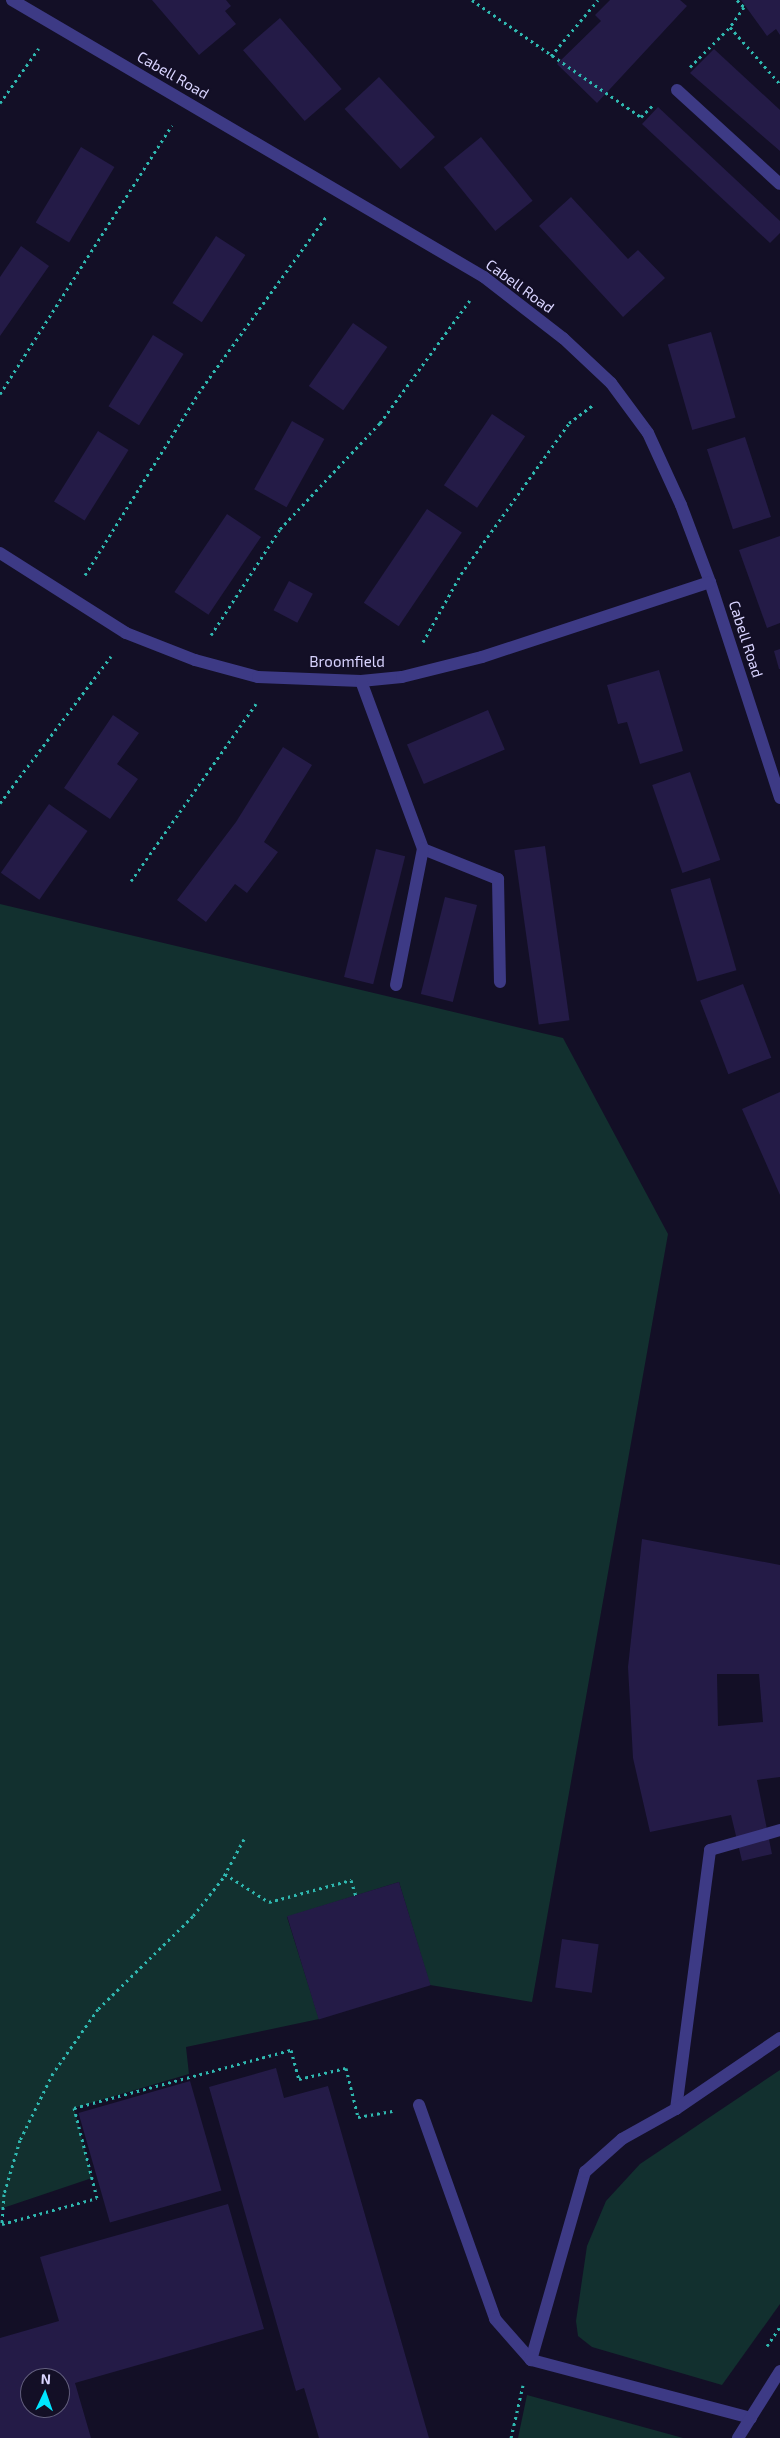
<!DOCTYPE html>
<style>
body{margin:0}
#map{position:relative;width:780px;height:2438px;overflow:hidden;background:#130f26;font-family:"Exo 2",sans-serif}
div>[style]{position:absolute}
.green>*{inset:0;background:#12302f}
.building>*{inset:0;background:#241b47;transform-origin:0 0}
.path>*{height:3px;margin-top:-1.5px;transform-origin:0;background:repeating-linear-gradient(90deg,#2fb8b0 0 2.5px,transparent 0 6.5px)}
.minor>*{height:12px;margin:-6px;padding:0 6px;transform-origin:6px;border-radius:6px;background:#3d3a85}
span{translate:-50% -50%;white-space:nowrap;text-align:center;line-height:1.15;-webkit-text-stroke:4px #130f26;paint-order:stroke}
.street-label{font-size:15px;color:#d9d4ff}
.north{position:absolute;left:20px;top:2368px;width:50px;height:50px;box-sizing:border-box;background:#130f26;border:1px solid #625e7d;border-radius:50%;rotate:3deg;font-size:14px;font-weight:700;line-height:20px;text-align:center;color:#d9d4ff}
.north::after{content:'';display:block;margin:auto;width:18px;height:22px;background:#00e5ff;clip-path:polygon(50% 0,100% 100%,50% 72%,0 100%)}
</style>
<div id="map">
<div class="green">
<div style="clip-path:polygon(0 904px,563px 1038px,668px 1234px,532px 2002px,430px 1985px,399px 1882px,287px 1917px,319px 2019px,186px 2047px,189px 2074px,74px 2108px,92px 2178px,0 2209px)"></div>
<div style="clip-path:polygon(780px 2070px,780px 2304px,722px 2385px,592px 2347px,578px 2336px,576px 2321px,587px 2246px,606px 2201px,640px 2164px)"></div>
<div style="clip-path:polygon(527px 2395px,683px 2438px,518px 2438px)"></div>
</div>
<div class="building">
<div style="clip-path:polygon(152px 0,226px 0,231px 6px,225px 11px,236px 24px,199px 55px)"></div>
<div style="clip-path:polygon(610px 0,680px 0,687px 6px,597px 103px,557px 64px,601px 21px,595px 15px)"></div>
<div style="clip-path:polygon(741px 0,780px 0,780px 35px,776px 29px,767px 36px)"></div>
<div style="left:280px;top:18px;width:94px;height:49px;rotate:49deg"></div>
<div style="clip-path:polygon(714px 49px,780px 110px,780px 151px,690px 73px)"></div>
<div style="left:379px;top:77px;width:82px;height:47px;rotate:47deg"></div>
<div style="clip-path:polygon(658px 107px,780px 221px,780px 233px,770px 243px,642px 124px)"></div>
<div style="left:481px;top:137px;width:82px;height:48px;rotate:51deg"></div>
<div style="left:81px;top:147px;width:39px;height:88px;rotate:31deg"></div>
<div style="clip-path:polygon(571px 197px,628px 259px,638px 250px,665px 278px,623px 317px,539px 226px)"></div>
<div style="left:216px;top:236px;width:35px;height:80px;rotate:33deg"></div>
<div style="clip-path:polygon(21px 246px,49px 266px,0 336px,0 277px)"></div>
<div style="left:353px;top:323px;width:42px;height:77px;rotate:35deg"></div>
<div style="left:711px;top:332px;width:89px;height:45px;rotate:74deg"></div>
<div style="left:153px;top:335px;width:36px;height:84px;rotate:32deg"></div>
<div style="left:492px;top:414px;width:40px;height:86px;rotate:34deg"></div>
<div style="left:292px;top:421px;width:37px;height:78px;rotate:29deg"></div>
<div style="left:98px;top:431px;width:36px;height:83px;rotate:32deg"></div>
<div style="left:745px;top:437px;width:84px;height:40px;rotate:72deg"></div>
<div style="left:427px;top:509px;width:42px;height:113px;rotate:34deg"></div>
<div style="left:227px;top:514px;width:41px;height:94px;rotate:34deg"></div>
<div style="clip-path:polygon(780px 536px,780px 623px,767px 628px,739px 550px)"></div>
<div style="left:289px;top:581px;width:27px;height:33px;rotate:28deg"></div>
<div style="clip-path:polygon(780px 649px,780px 669px,779px 669px,774px 651px)"></div>
<div style="clip-path:polygon(659px 670px,683px 751px,640px 764px,627px 722px,618px 724px,607px 685px)"></div>
<div style="left:488px;top:710px;width:43px;height:88px;rotate:67deg"></div>
<div style="clip-path:polygon(113px 715px,139px 733px,117px 764px,138px 779px,110px 819px,64px 788px)"></div>
<div style="clip-path:polygon(283px 747px,312px 765px,264px 842px,278px 852px,247px 893px,235px 884px,206px 922px,177px 900px,236px 822px)"></div>
<div style="left:690px;top:772px;width:93px;height:40px;rotate:71deg"></div>
<div style="left:49px;top:804px;width:47px;height:84px;rotate:35deg"></div>
<div style="left:545px;top:846px;width:176px;height:31px;rotate:82deg"></div>
<div style="left:376px;top:849px;width:30px;height:132px;rotate:14deg"></div>
<div style="left:710px;top:878px;width:96px;height:41px;rotate:74deg"></div>
<div style="left:445px;top:897px;width:33px;height:100px;rotate:14deg"></div>
<div style="left:743px;top:984px;width:79px;height:46px;rotate:69deg"></div>
<div style="clip-path:polygon(780px 1092px,780px 1195px,742px 1109px)"></div>
<div style="clip-path:polygon(evenodd,642px 1539px,780px 1565px,780px 1777px,757px 1780px,772px 1854px,742px 1861px,731px 1815px,650px 1832px,633px 1758px,628px 1667px,642px 1539px,717px 1674px,759px 1674px,763px 1722px,718px 1726px,717px 1674px)"></div>
<div style="left:399px;top:1882px;width:108px;height:117px;rotate:73deg"></div>
<div style="left:562px;top:1939px;width:37px;height:49px;rotate:8deg"></div>
<div style="clip-path:polygon(276px 2068px,284px 2098px,328px 2086px,429px 2438px,319px 2438px,304px 2388px,296px 2391px,209px 2087px)"></div>
<div style="left:190px;top:2081px;width:114px;height:116px;rotate:74deg"></div>
<div style="clip-path:polygon(evenodd,228px 2204px,264px 2329px,75px 2383px,91px 2438px,0 2438px,0 2338px,59px 2321px,40px 2257px,228px 2204px,30px 2378px,60px 2378px,60px 2408px,30px 2408px,30px 2378px)"></div>
</div>
<div class="path">
<div style="left:472px;top:0;width:206px;rotate:34.7deg"></div>
<div style="left:641px;top:117px;width:18px;rotate:-45deg"></div>
<div style="left:737px;top:0;width:10px;rotate:45deg"></div>
<div style="left:744px;top:7px;width:24px;rotate:125deg"></div>
<div style="left:730px;top:27px;width:76px;rotate:48.7deg"></div>
<div style="left:551px;top:56px;width:73px;rotate:-50deg"></div>
<div style="left:690px;top:67px;width:57px;rotate:-45deg"></div>
<div style="left:0;top:103px;width:67px;rotate:-54.7deg"></div>
<div style="left:0;top:394px;width:319px;rotate:-57.4deg"></div>
<div style="left:85px;top:575px;width:221px;rotate:-58deg"></div>
<div style="left:202px;top:388px;width:211px;rotate:-54.1deg"></div>
<div style="left:211px;top:635px;width:126px;rotate:-56.9deg"></div>
<div style="left:280px;top:529px;width:146px;rotate:-46.7deg"></div>
<div style="left:380px;top:423px;width:152px;rotate:-53.8deg"></div>
<div style="left:423px;top:642px;width:78px;rotate:-60.8deg"></div>
<div style="left:461px;top:574px;width:186px;rotate:-54.4deg"></div>
<div style="left:569px;top:423px;width:30px;rotate:-37deg"></div>
<div style="left:0;top:803px;width:184px;rotate:-52.9deg"></div>
<div style="left:131px;top:881px;width:217px;rotate:-54.8deg"></div>
<div style="left:244px;top:1839px;width:44px;rotate:118.3deg"></div>
<div style="left:223px;top:1878px;width:48px;rotate:128.3deg"></div>
<div style="left:193px;top:1916px;width:133px;rotate:135.6deg"></div>
<div style="left:98px;top:2009px;width:78px;rotate:125.1deg"></div>
<div style="left:53px;top:2073px;width:75px;rotate:116.2deg"></div>
<div style="left:20px;top:2140px;width:56px;rotate:106.5deg"></div>
<div style="left:4px;top:2194px;width:30px;rotate:94deg"></div>
<div style="left:2px;top:2224px;width:98px;rotate:-15.3deg"></div>
<div style="left:97px;top:2198px;width:93px;rotate:-104.3deg"></div>
<div style="left:74px;top:2108px;width:225px;rotate:-15deg"></div>
<div style="left:291px;top:2050px;width:30px;rotate:75deg"></div>
<div style="left:299px;top:2079px;width:48px;rotate:-13.2deg"></div>
<div style="left:346px;top:2068px;width:50px;rotate:76.2deg"></div>
<div style="left:358px;top:2117px;width:35px;rotate:-10deg"></div>
<div style="left:225px;top:1874px;width:52px;rotate:32.5deg"></div>
<div style="left:269px;top:1902px;width:85px;rotate:-15deg"></div>
<div style="left:351px;top:1880px;width:17px;rotate:73deg"></div>
<div style="left:767px;top:2346px;width:23px;rotate:-56deg"></div>
<div style="left:511px;top:2438px;width:54px;rotate:-77.2deg"></div>
</div>
<div class="minor">
<div style="left:12px;top:0;width:547px;rotate:30.41deg"></div>
<div style="left:484px;top:277px;width:100px;rotate:37.7deg"></div>
<div style="left:563px;top:338px;width:66px;rotate:43.2deg"></div>
<div style="left:611px;top:383px;width:62px;rotate:53.5deg"></div>
<div style="left:648px;top:433px;width:79px;rotate:65.4deg"></div>
<div style="left:681px;top:505px;width:82px;rotate:69.4deg"></div>
<div style="left:710px;top:582px;width:227px;rotate:72deg"></div>
<div style="left:677px;top:90px;width:139px;rotate:42.4deg"></div>
<div style="left:0;top:553px;width:149px;rotate:32.4deg"></div>
<div style="left:126px;top:633px;width:74px;rotate:21.4deg"></div>
<div style="left:195px;top:660px;width:65px;rotate:15.1deg"></div>
<div style="left:258px;top:677px;width:103px;rotate:2.2deg"></div>
<div style="left:361px;top:681px;width:41px;rotate:-5.6deg"></div>
<div style="left:402px;top:677px;width:82px;rotate:-14deg"></div>
<div style="left:482px;top:657px;width:240px;rotate:-18.2deg"></div>
<div style="left:361px;top:681px;width:179px;rotate:69.7deg"></div>
<div style="left:423px;top:849px;width:81px;rotate:21.8deg"></div>
<div style="left:498px;top:879px;width:103px;rotate:88.9deg"></div>
<div style="left:396px;top:985px;width:139px;rotate:-78.8deg"></div>
<div style="left:419px;top:2105px;width:227px;rotate:70.4deg"></div>
<div style="left:495px;top:2319px;width:55px;rotate:48.7deg"></div>
<div style="left:676px;top:2109px;width:261px;rotate:-82.5deg"></div>
<div style="left:710px;top:1850px;width:73px;rotate:-15.9deg"></div>
<div style="left:751px;top:2418px;width:228px;rotate:-165.2deg"></div>
<div style="left:531px;top:2360px;width:196px;rotate:-74deg"></div>
<div style="left:585px;top:2172px;width:50px;rotate:-41.7deg"></div>
<div style="left:622px;top:2139px;width:62px;rotate:-29.1deg"></div>
<div style="left:676px;top:2109px;width:126px;rotate:-34.3deg"></div>
<div style="left:738px;top:2438px;width:79px;rotate:-57.9deg"></div>
</div>
<div class="street-label">
<span style="left:173px;top:75px;rotate:30deg">Cabell Road</span>
<span style="left:520px;top:286px;rotate:36deg">Cabell Road</span>
<span style="left:746px;top:639px;rotate:72deg">Cabell Road</span>
<span style="left:347px;top:662px">Broomfield</span>
</div>
<div class="north">N</div>
</div>
